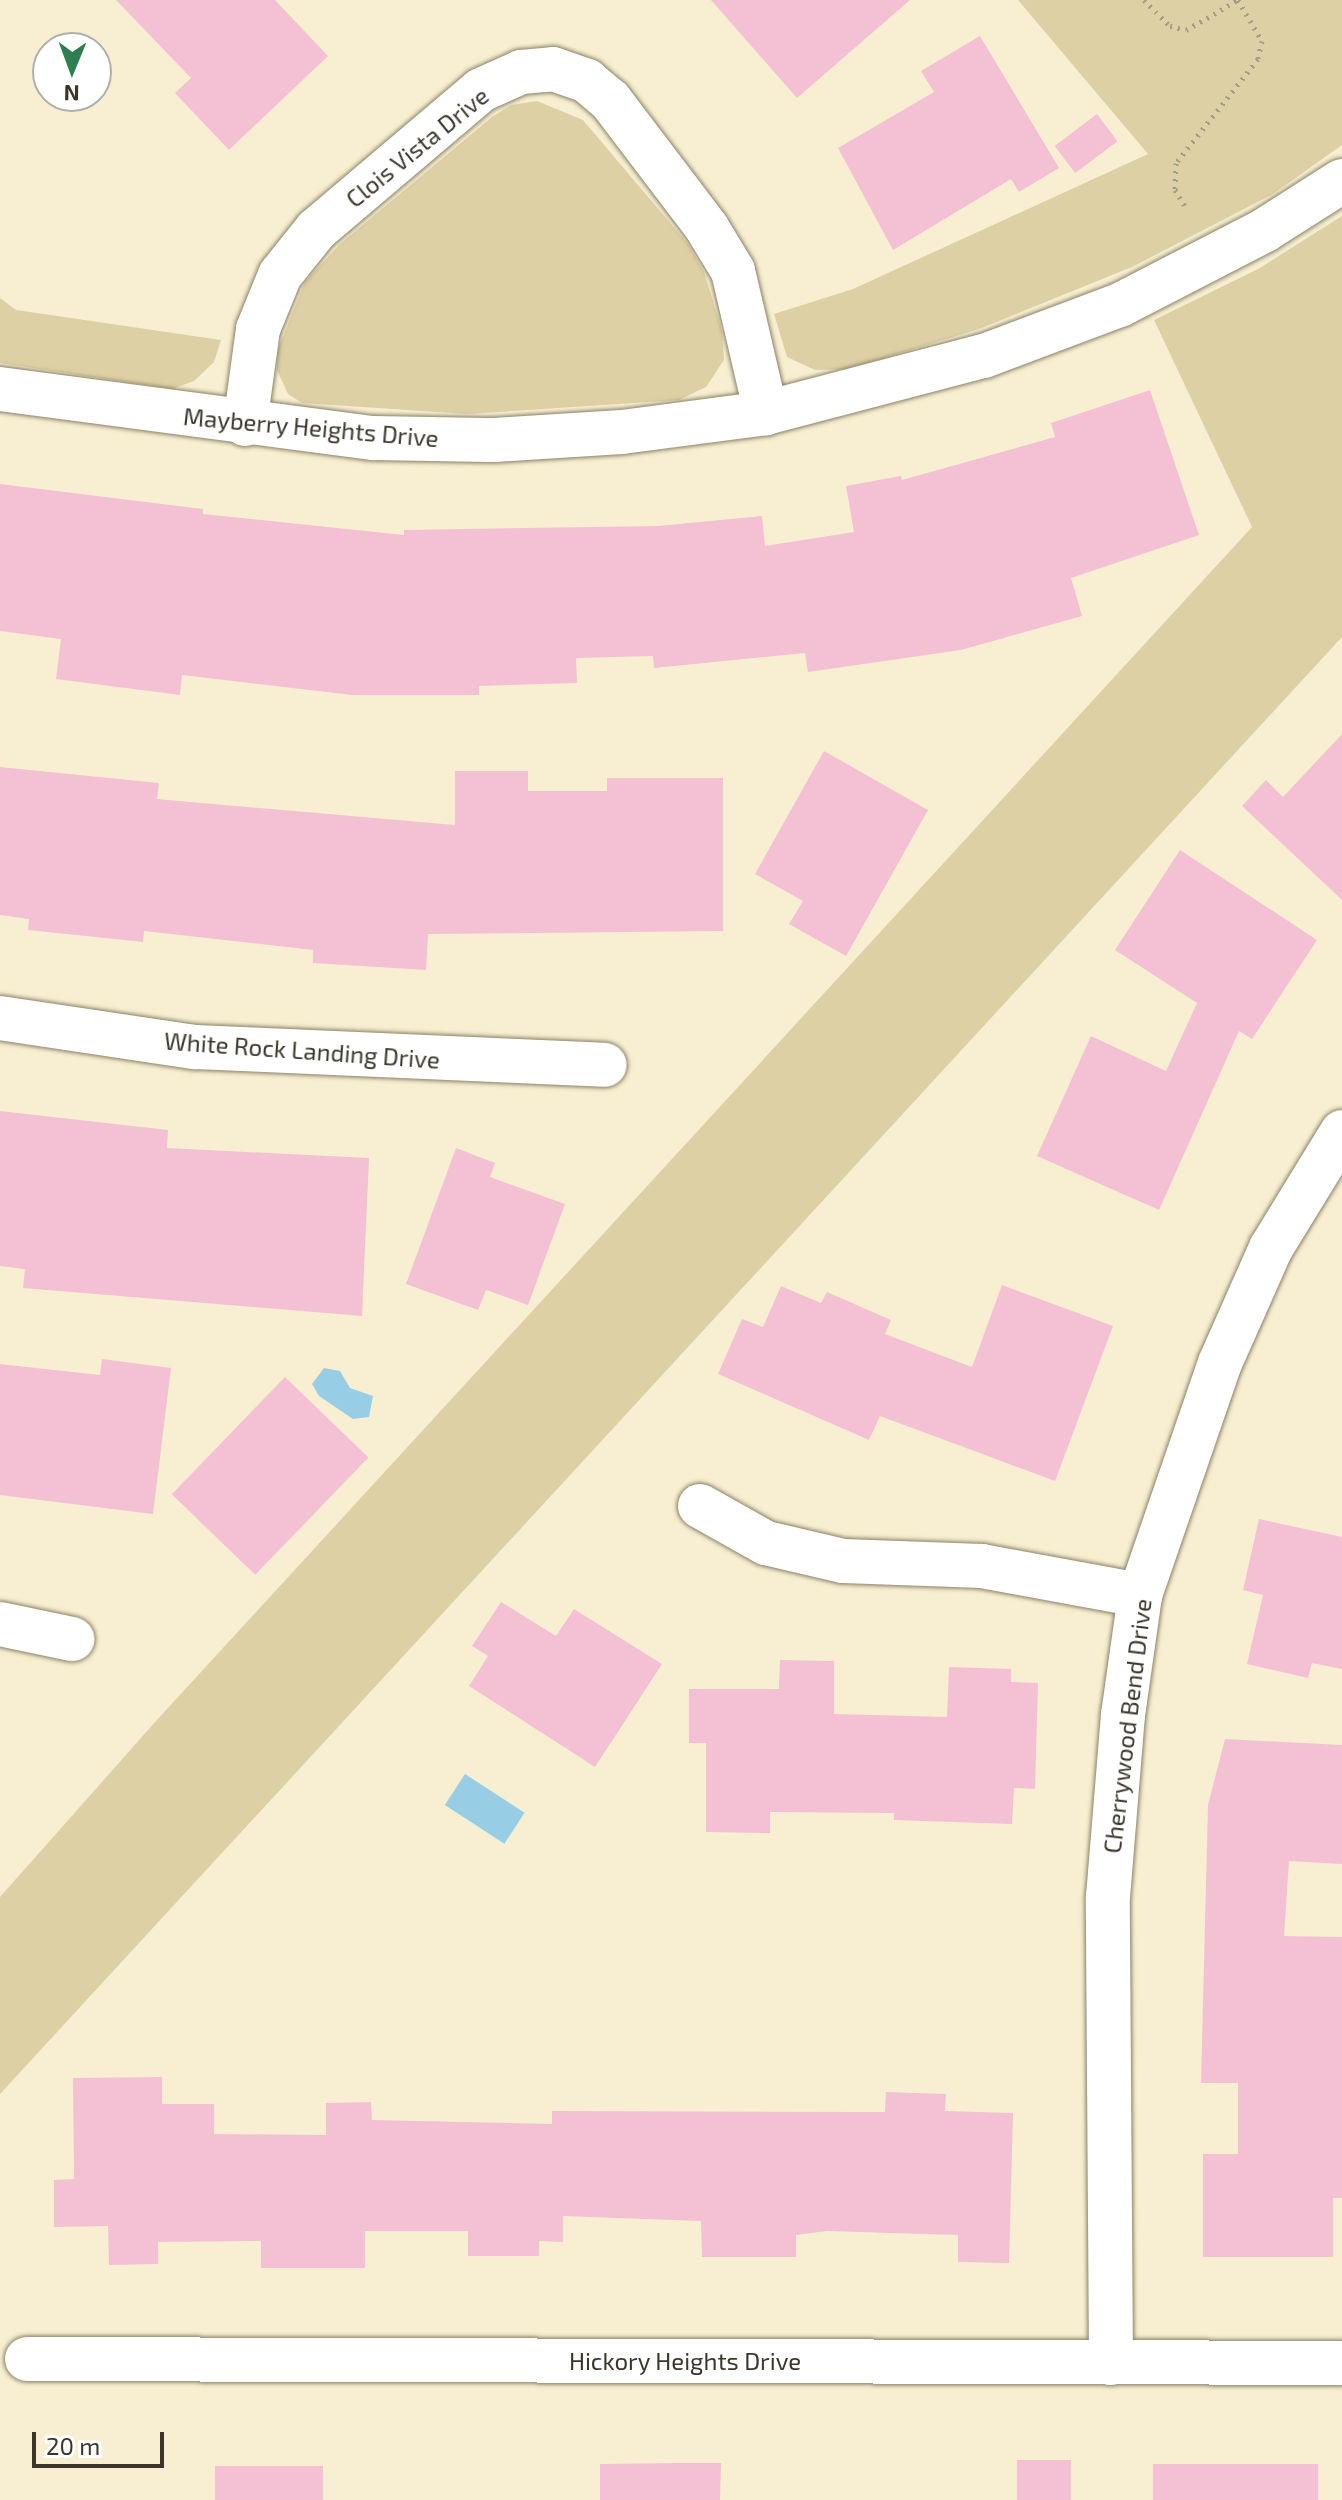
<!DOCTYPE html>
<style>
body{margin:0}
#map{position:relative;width:1342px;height:2500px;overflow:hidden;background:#f8efd2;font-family:"Exo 2",sans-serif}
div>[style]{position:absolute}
.green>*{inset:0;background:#ded0a5}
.water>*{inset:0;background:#98cee5;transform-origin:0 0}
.building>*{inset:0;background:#f4c0d4;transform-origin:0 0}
.path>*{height:5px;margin-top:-2.5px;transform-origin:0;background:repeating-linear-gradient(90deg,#a39d88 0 2px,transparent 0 8px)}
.roads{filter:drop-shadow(0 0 2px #8a8268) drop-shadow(0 0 2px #8a8268)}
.minor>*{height:44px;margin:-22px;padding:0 22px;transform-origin:22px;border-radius:22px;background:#fff}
span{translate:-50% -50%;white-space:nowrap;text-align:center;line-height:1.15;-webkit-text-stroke:6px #fff;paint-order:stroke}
.street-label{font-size:24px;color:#3a362b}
.north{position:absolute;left:32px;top:32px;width:80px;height:80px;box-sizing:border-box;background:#fff;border:2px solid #b0afaa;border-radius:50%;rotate:181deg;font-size:22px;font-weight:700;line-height:32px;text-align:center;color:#3a362b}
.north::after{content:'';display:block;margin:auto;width:28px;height:36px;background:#2d7f50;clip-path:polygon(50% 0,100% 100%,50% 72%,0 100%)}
.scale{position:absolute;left:32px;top:2432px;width:132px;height:36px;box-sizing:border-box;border:4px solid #3a362b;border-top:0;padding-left:10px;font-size:24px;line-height:28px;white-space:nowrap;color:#3a362b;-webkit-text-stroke:6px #fff;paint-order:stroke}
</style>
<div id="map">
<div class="green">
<div style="clip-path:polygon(1018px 0,1342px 0,1342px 145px,1273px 194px,1132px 267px,979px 329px,848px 369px,815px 370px,787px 357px,774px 314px,853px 289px,1148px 154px)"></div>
<div style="clip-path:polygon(537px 101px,583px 120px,688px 244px,704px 272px,722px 331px,724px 360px,706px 387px,679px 400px,468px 414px,302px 403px,288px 394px,277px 370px,278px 349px,305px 282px,340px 244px,492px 117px,511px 105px)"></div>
<div style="clip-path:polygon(1342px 216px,1342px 637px,0 2094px,0 1897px,156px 1721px,1252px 527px,1154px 320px,1258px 269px)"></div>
<div style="clip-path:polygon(0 298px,16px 310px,221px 340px,214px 362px,194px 381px,172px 389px,0 363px)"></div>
</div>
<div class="water">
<div style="clip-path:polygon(324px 1368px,340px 1371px,350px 1388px,373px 1396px,369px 1417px,353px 1419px,319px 1396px,312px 1384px)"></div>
<div style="left:465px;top:1774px;width:71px;height:37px;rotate:33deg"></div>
</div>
<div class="building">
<div style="clip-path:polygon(116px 0,275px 0,328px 56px,229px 150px,175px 93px,191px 78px)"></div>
<div style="clip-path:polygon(711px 0,910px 0,797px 98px)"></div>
<div style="clip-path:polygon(980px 36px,1059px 168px,1019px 192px,1011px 179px,893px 250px,838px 148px,934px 92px,921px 71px)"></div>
<div style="left:1097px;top:114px;width:34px;height:53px;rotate:53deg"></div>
<div style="clip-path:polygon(1150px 390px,1199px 535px,1071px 578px,1082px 616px,961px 650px,808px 672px,805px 653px,654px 668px,653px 656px,576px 658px,577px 683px,479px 686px,479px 695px,352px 695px,182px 675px,180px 695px,56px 679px,61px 639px,0 631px,0 484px,203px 509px,203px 514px,404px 535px,404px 530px,658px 526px,762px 516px,765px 546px,854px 532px,846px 486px,901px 476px,902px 480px,1055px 437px,1051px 423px)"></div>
<div style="clip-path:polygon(1342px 734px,1342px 900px,1242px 806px,1266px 780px,1283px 797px)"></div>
<div style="clip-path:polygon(824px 751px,928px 810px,846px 956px,789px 924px,803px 901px,755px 874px)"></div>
<div style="clip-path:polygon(0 767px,159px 783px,157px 799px,455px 825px,455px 771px,528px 771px,528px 791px,607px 791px,607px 778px,723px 778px,723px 931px,428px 934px,426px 970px,313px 963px,313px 950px,144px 931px,143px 942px,28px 930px,29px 919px,0 915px)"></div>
<div style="clip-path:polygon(1180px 850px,1317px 940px,1252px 1039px,1239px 1031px,1159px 1210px,1037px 1156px,1091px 1036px,1166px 1071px,1197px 1003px,1115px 950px)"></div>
<div style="clip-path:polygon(0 1111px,168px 1130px,167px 1148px,369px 1158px,362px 1316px,23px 1288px,25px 1269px,0 1266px)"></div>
<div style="clip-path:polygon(456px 1148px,495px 1163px,490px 1177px,565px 1204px,528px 1305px,486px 1290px,478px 1310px,406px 1284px)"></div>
<div style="clip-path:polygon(1002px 1285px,1113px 1326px,1055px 1481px,880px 1416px,869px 1440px,718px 1374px,742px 1319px,763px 1327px,781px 1286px,821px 1303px,827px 1292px,891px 1320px,885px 1334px,972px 1367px)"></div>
<div style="clip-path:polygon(102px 1359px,171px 1368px,153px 1514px,0 1495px,0 1364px,100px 1375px)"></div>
<div style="left:285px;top:1377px;width:116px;height:163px;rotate:44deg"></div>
<div style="clip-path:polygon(1259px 1519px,1342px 1537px,1342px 1669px,1312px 1663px,1308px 1678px,1247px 1664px,1263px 1595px,1243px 1590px)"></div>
<div style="clip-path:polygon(501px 1602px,556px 1636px,574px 1609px,662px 1664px,595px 1767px,469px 1686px,488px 1656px,472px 1646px)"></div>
<div style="clip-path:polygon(780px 1660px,834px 1661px,834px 1714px,947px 1717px,949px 1667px,1011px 1669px,1011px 1682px,1038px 1683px,1035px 1789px,1014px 1788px,1012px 1824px,894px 1820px,894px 1813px,770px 1812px,770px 1833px,706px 1832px,706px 1743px,689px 1743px,689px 1689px,779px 1689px)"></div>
<div style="clip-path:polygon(1225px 1739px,1342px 1745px,1342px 1864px,1289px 1861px,1284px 1936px,1342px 1937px,1342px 2198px,1333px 2198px,1333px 2257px,1203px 2257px,1203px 2154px,1238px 2154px,1238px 2083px,1201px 2083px,1208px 1805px)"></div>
<div style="clip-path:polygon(162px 2077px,162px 2104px,214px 2104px,214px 2134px,326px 2135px,326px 2103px,371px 2102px,372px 2120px,552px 2124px,552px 2111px,885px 2112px,886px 2092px,946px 2094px,945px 2111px,1013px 2113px,1009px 2263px,958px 2262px,958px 2235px,827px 2231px,796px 2235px,796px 2257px,702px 2257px,701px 2221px,563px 2216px,563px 2242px,539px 2241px,539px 2256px,468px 2256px,468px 2231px,365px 2231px,365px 2268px,261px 2268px,261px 2241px,158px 2242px,158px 2264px,109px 2265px,108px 2226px,54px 2227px,54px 2180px,74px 2179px,73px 2078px)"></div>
<div style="left:1071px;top:2460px;width:40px;height:54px;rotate:90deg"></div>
<div style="clip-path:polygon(680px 2463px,721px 2463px,720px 2500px,600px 2500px,600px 2464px)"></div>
<div style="left:1153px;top:2464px;width:165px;height:36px"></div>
<div style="left:215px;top:2466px;width:108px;height:34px"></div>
</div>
<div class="path">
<div style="left:1144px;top:0;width:37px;rotate:45deg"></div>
<div style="left:1170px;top:26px;width:16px;rotate:14deg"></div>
<div style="left:1186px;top:30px;width:60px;rotate:-30deg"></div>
<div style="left:1238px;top:0;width:48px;rotate:59.7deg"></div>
<div style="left:1262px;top:41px;width:18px;rotate:103deg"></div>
<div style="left:1258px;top:59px;width:132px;rotate:128.3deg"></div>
<div style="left:1176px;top:163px;width:27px;rotate:92deg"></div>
<div style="left:1175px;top:190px;width:19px;rotate:58deg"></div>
</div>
<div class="roads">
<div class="minor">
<div style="left:0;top:389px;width:377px;rotate:7.5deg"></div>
<div style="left:374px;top:438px;width:120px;rotate:1deg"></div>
<div style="left:494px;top:440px;width:128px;rotate:-3.6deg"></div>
<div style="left:622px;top:432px;width:145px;rotate:-7.5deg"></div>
<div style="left:766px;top:413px;width:225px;rotate:-14.7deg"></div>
<div style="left:984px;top:356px;width:145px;rotate:-20.6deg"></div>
<div style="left:1120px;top:305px;width:163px;rotate:-27.3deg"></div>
<div style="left:1265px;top:230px;width:91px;rotate:-32.5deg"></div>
<div style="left:245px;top:424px;width:96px;rotate:-82.2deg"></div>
<div style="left:258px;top:329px;width:58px;rotate:-67.8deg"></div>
<div style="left:280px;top:275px;width:58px;rotate:-51.3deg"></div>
<div style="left:316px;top:230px;width:216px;rotate:-40.3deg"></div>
<div style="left:481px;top:90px;width:44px;rotate:-24.2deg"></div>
<div style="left:521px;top:72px;width:32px;rotate:-5deg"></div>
<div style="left:553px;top:69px;width:36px;rotate:19deg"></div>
<div style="left:587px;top:81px;width:30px;rotate:40deg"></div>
<div style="left:610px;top:100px;width:161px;rotate:52.8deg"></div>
<div style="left:707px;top:228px;width:50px;rotate:58.8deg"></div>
<div style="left:733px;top:271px;width:146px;rotate:76.9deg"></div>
<div style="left:0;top:1018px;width:197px;rotate:8.5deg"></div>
<div style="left:195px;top:1047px;width:410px;rotate:2.5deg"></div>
<div style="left:700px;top:1506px;width:76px;rotate:29.3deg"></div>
<div style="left:766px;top:1543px;width:79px;rotate:13.2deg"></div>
<div style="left:843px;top:1561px;width:139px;rotate:2.1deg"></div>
<div style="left:982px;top:1566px;width:161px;rotate:10.4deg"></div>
<div style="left:0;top:1624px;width:74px;rotate:11.8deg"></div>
<div style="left:27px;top:2359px;width:1315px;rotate:0.17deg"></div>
<div style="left:1111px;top:2363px;width:466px;rotate:-90.4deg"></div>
<div style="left:1108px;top:1897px;width:183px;rotate:-85.3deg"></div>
<div style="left:1123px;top:1715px;width:121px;rotate:-81.9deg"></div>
<div style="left:1140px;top:1595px;width:245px;rotate:-71deg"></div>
<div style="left:1220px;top:1363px;width:126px;rotate:-66.1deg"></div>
<div style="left:1271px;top:1248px;width:136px;rotate:-58.5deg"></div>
</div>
</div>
<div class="street-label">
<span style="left:417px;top:147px;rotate:-39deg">Clois Vista Drive</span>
<span style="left:311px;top:427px;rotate:5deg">Mayberry Heights Drive</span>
<span style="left:302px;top:1050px;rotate:4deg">White Rock Landing Drive</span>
<span style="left:1127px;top:1726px;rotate:-83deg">Cherrywood Bend Drive</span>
<span style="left:685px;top:2361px">Hickory Heights Drive</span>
</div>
<div class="north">N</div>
<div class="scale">20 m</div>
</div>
